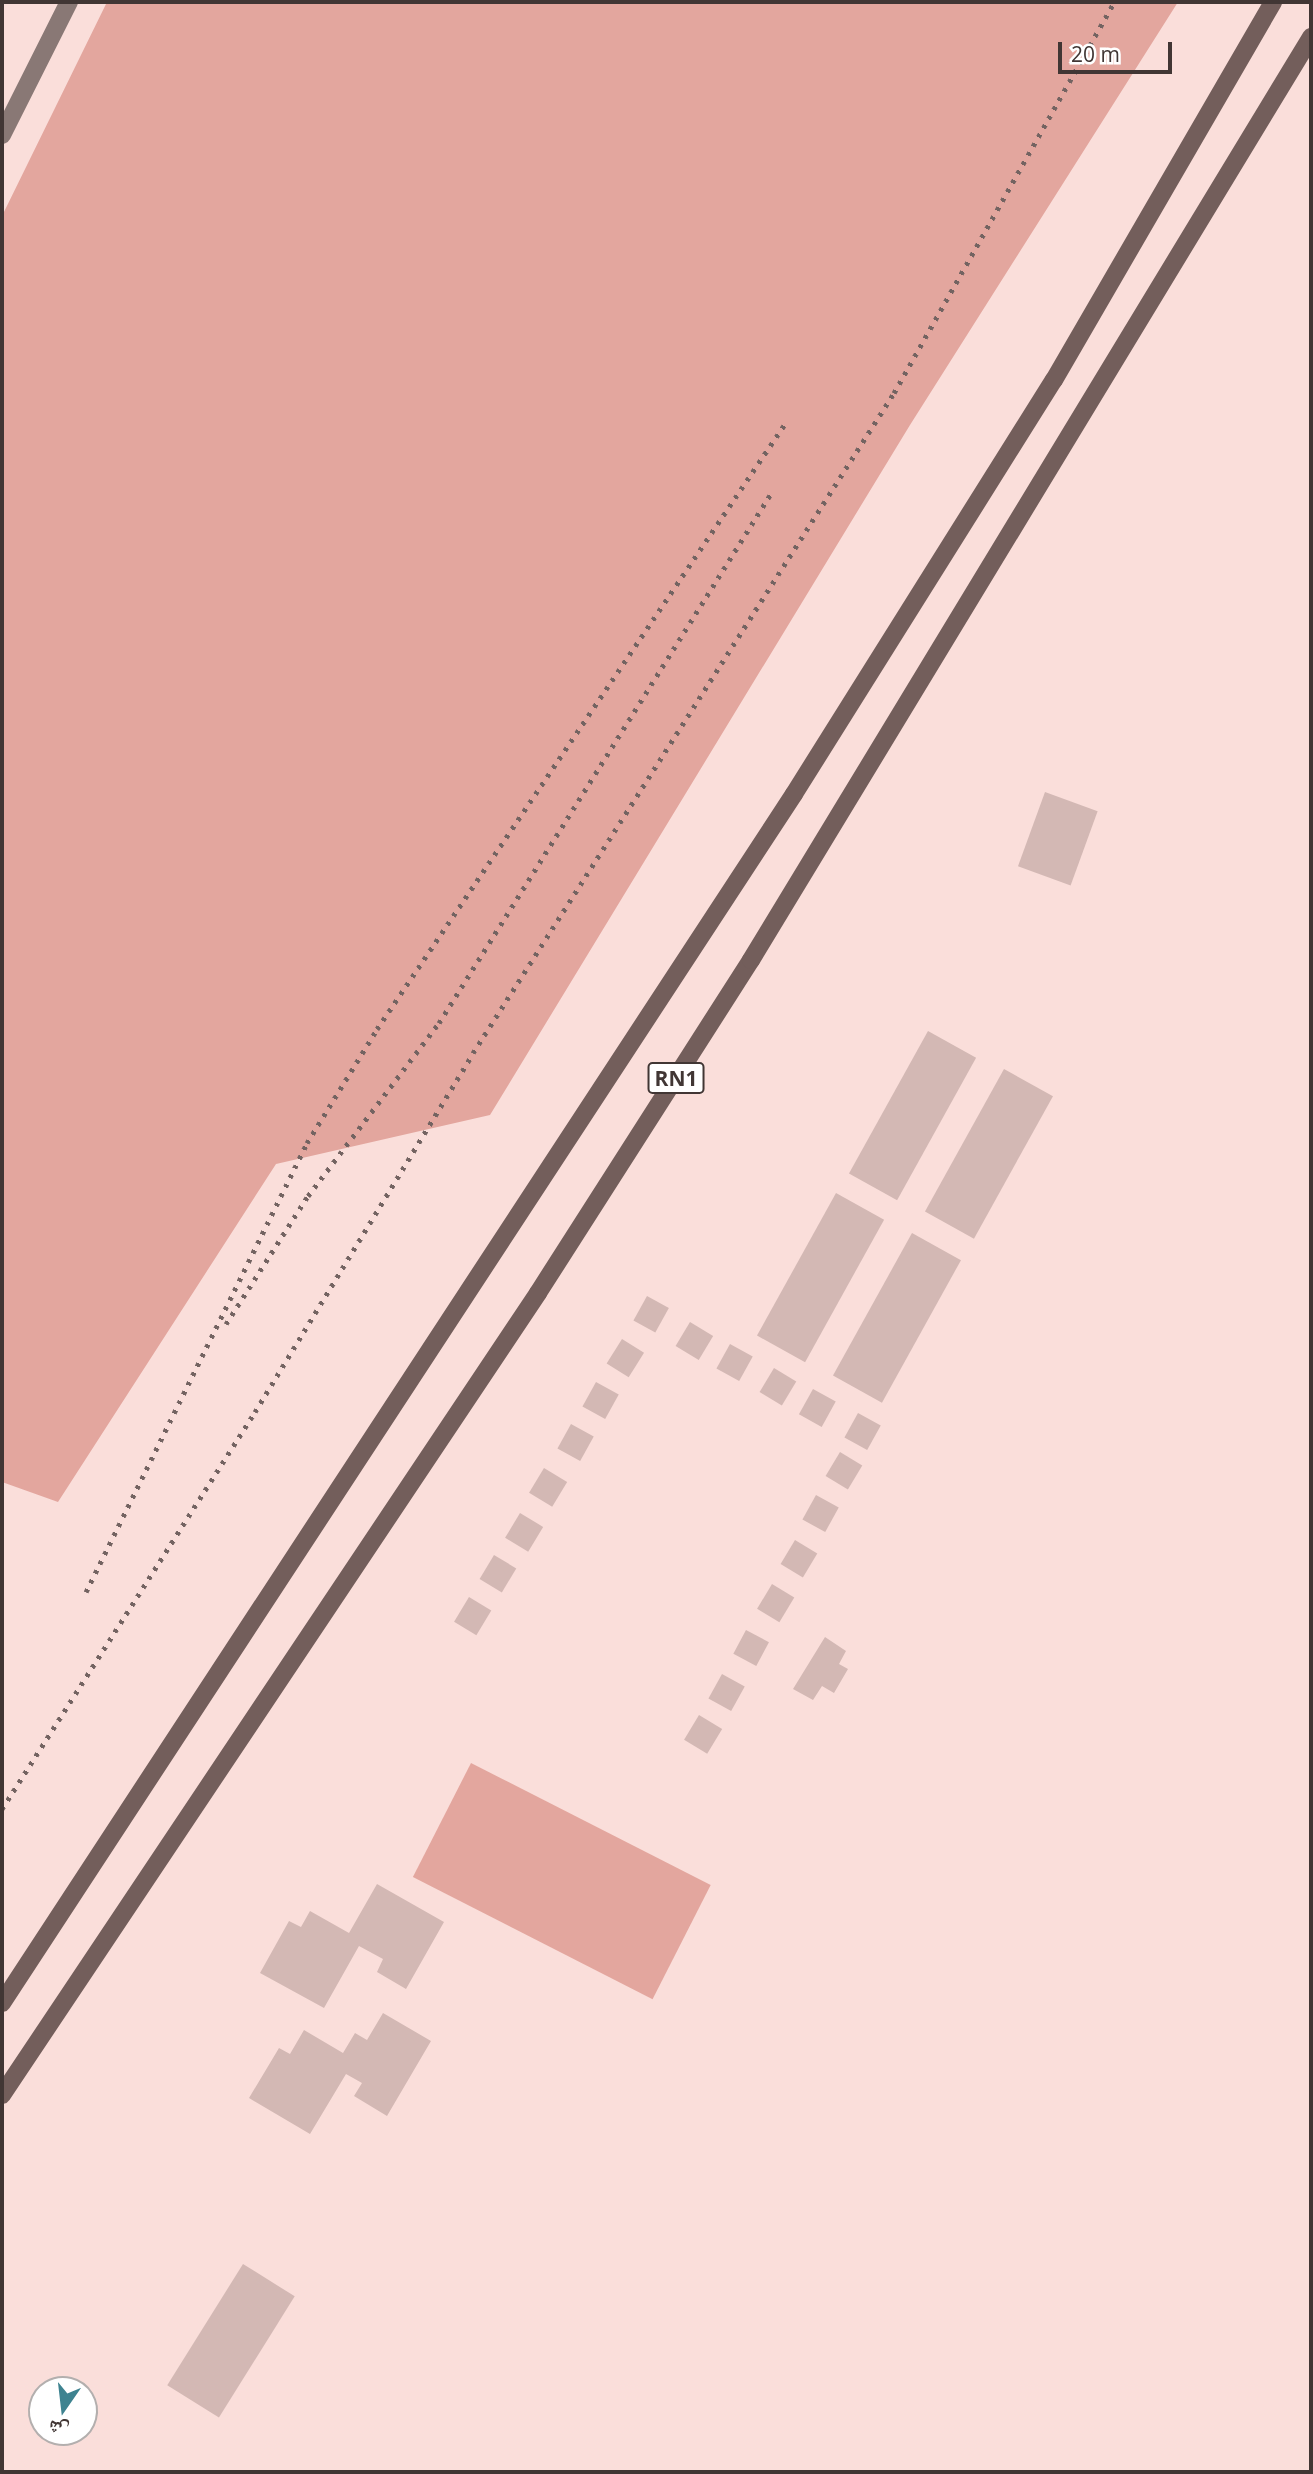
<!DOCTYPE html>
<meta charset="utf-8">
<style>
body{margin:0}
#map{position:relative;width:1313px;height:2474px;overflow:hidden;background:#fadeda;font-family:"Open Sans","Noto Naskh Arabic",sans-serif}
div>[style]{position:absolute}
.green>*{inset:0;background:#e3a69e;transform-origin:0 0}
.building>*{inset:0;background:#d3b8b4;transform-origin:0 0}
.secondary>*{height:18px;margin:-9px;padding:0 9px;transform-origin:9px;border-radius:9px;background:#897875}
.primary>*{height:18px;margin:-9px;padding:0 9px;transform-origin:9px;border-radius:9px;background:#735e5b}
.rail>*{height:5px;margin-top:-2.5px;transform-origin:0;background:repeating-linear-gradient(90deg,#736361 0 3.5px,transparent 0 10.5px)}
span{translate:-50% -50%;white-space:nowrap;text-align:center;line-height:1.15;-webkit-text-stroke:7px #fff;paint-order:stroke}
.shield-label span{padding:2px 5px;background:#fff;border:2px solid;border-radius:5px;-webkit-text-stroke-width:0}
.shield-label{font-size:21px;color:#413634;font-weight:700}
.frame{position:absolute;inset:0;border:4px solid #413634;pointer-events:none}
.north{position:absolute;left:28px;top:2376px;width:70px;height:70px;box-sizing:border-box;background:#fff;border:2px solid #b3afae;border-radius:50%;rotate:194deg;font-size:19px;font-weight:700;line-height:28px;text-align:center;color:#413634}
.north::after{content:'';display:block;margin:auto;width:24px;height:32px;background:#3e8390;clip-path:polygon(50% 0,100% 100%,50% 72%,0 100%)}
.scale{position:absolute;left:1058px;top:42px;width:114px;height:32px;box-sizing:border-box;border:4px solid #413634;border-top:0;padding-left:9px;font-size:21px;line-height:24px;white-space:nowrap;color:#413634;-webkit-text-stroke:5px #fff;paint-order:stroke}
</style>
<div id="map">
<div class="green">
<div style="clip-path:polygon(107px 2px,1178px 2px,910px 425px,490px 1115px,276px 1164px,58px 1502px,2px 1482px,2px 216px)"></div>
<div style="left:471px;top:1763px;width:269px;height:128px;rotate:27deg"></div>
</div>
<div class="building">
<div style="left:1045px;top:792px;width:56px;height:79px;rotate:20deg"></div>
<div style="left:928px;top:1031px;width:55px;height:163px;rotate:29deg"></div>
<div style="left:1004px;top:1069px;width:56px;height:163px;rotate:29deg"></div>
<div style="left:836px;top:1193px;width:55px;height:163px;rotate:29deg"></div>
<div style="left:912px;top:1233px;width:56px;height:163px;rotate:29deg"></div>
<div style="left:647px;top:1296px;width:25px;height:28px;rotate:29deg"></div>
<div style="left:690px;top:1322px;width:27px;height:28px;rotate:31deg"></div>
<div style="left:622px;top:1339px;width:26px;height:29px;rotate:32deg"></div>
<div style="left:730px;top:1344px;width:26px;height:28px;rotate:29deg"></div>
<div style="left:774px;top:1368px;width:26px;height:28px;rotate:31deg"></div>
<div style="left:596px;top:1382px;width:26px;height:28px;rotate:29deg"></div>
<div style="left:813px;top:1389px;width:26px;height:29px;rotate:29deg"></div>
<div style="left:858px;top:1413px;width:26px;height:28px;rotate:29deg"></div>
<div style="left:571px;top:1424px;width:26px;height:28px;rotate:29deg"></div>
<div style="left:840px;top:1452px;width:26px;height:28px;rotate:31deg"></div>
<div style="left:544px;top:1468px;width:27px;height:29px;rotate:31deg"></div>
<div style="left:816px;top:1495px;width:26px;height:28px;rotate:29deg"></div>
<div style="left:520px;top:1513px;width:27px;height:29px;rotate:31deg"></div>
<div style="left:795px;top:1540px;width:26px;height:28px;rotate:31deg"></div>
<div style="left:494px;top:1555px;width:26px;height:28px;rotate:31deg"></div>
<div style="left:772px;top:1584px;width:26px;height:29px;rotate:31deg"></div>
<div style="left:469px;top:1597px;width:26px;height:29px;rotate:31deg"></div>
<div style="left:746px;top:1630px;width:26px;height:27px;rotate:28deg"></div>
<div style="clip-path:polygon(825px 1637px,846px 1651px,839px 1664px,848px 1669px,834px 1693px,822px 1686px,813px 1700px,793px 1689px)"></div>
<div style="left:722px;top:1674px;width:26px;height:28px;rotate:29deg"></div>
<div style="left:699px;top:1715px;width:27px;height:29px;rotate:31deg"></div>
<div style="clip-path:polygon(377px 1884px,444px 1922px,406px 1989px,377px 1972px,383px 1959px,359px 1946px,324px 2008px,260px 1973px,289px 1921px,301px 1927px,310px 1911px,349px 1933px)"></div>
<div style="clip-path:polygon(383px 2013px,431px 2041px,387px 2116px,354px 2096px,362px 2083px,346px 2074px,310px 2134px,249px 2098px,279px 2048px,290px 2054px,304px 2030px,343px 2053px,355px 2033px,367px 2040px)"></div>
<div style="left:243px;top:2264px;width:61px;height:143px;rotate:32deg"></div>
</div>
<div class="secondary">
<div style="left:2px;top:135px;width:149px;rotate:-63.3deg"></div>
</div>
<div class="primary">
<div style="left:2px;top:2003px;width:1445px;rotate:-56.77deg"></div>
<div style="left:794px;top:794px;width:489px;rotate:-57.9deg"></div>
<div style="left:1054px;top:380px;width:437px;rotate:-59.9deg"></div>
<div style="left:2px;top:2095px;width:965px;rotate:-56.24deg"></div>
<div style="left:538px;top:1293px;width:395px;rotate:-57.4deg"></div>
<div style="left:751px;top:960px;width:1080px;rotate:-58.75deg"></div>
</div>
<div class="rail">
<div style="left:226px;top:1324px;width:152px;rotate:-57.4deg"></div>
<div style="left:308px;top:1196px;width:217px;rotate:-52.9deg"></div>
<div style="left:439px;top:1023px;width:627px;rotate:-57.91deg"></div>
<div style="left:86px;top:1592px;width:500px;rotate:-63.79deg"></div>
<div style="left:307px;top:1143px;width:134px;rotate:-58.4deg"></div>
<div style="left:377px;top:1029px;width:733px;rotate:-56.01deg"></div>
<div style="left:2px;top:1809px;width:471px;rotate:-57.5deg"></div>
<div style="left:255px;top:1412px;width:420px;rotate:-58.7deg"></div>
<div style="left:473px;top:1053px;width:783px;rotate:-57.47deg"></div>
<div style="left:894px;top:393px;width:449px;rotate:-60.6deg"></div>
</div>
<div class="shield-label">
<span style="left:676px;top:1078px">RN1</span>
</div>
<div class="frame"></div>
<div class="north">ش</div>
<div class="scale">20 m</div>
</div>
